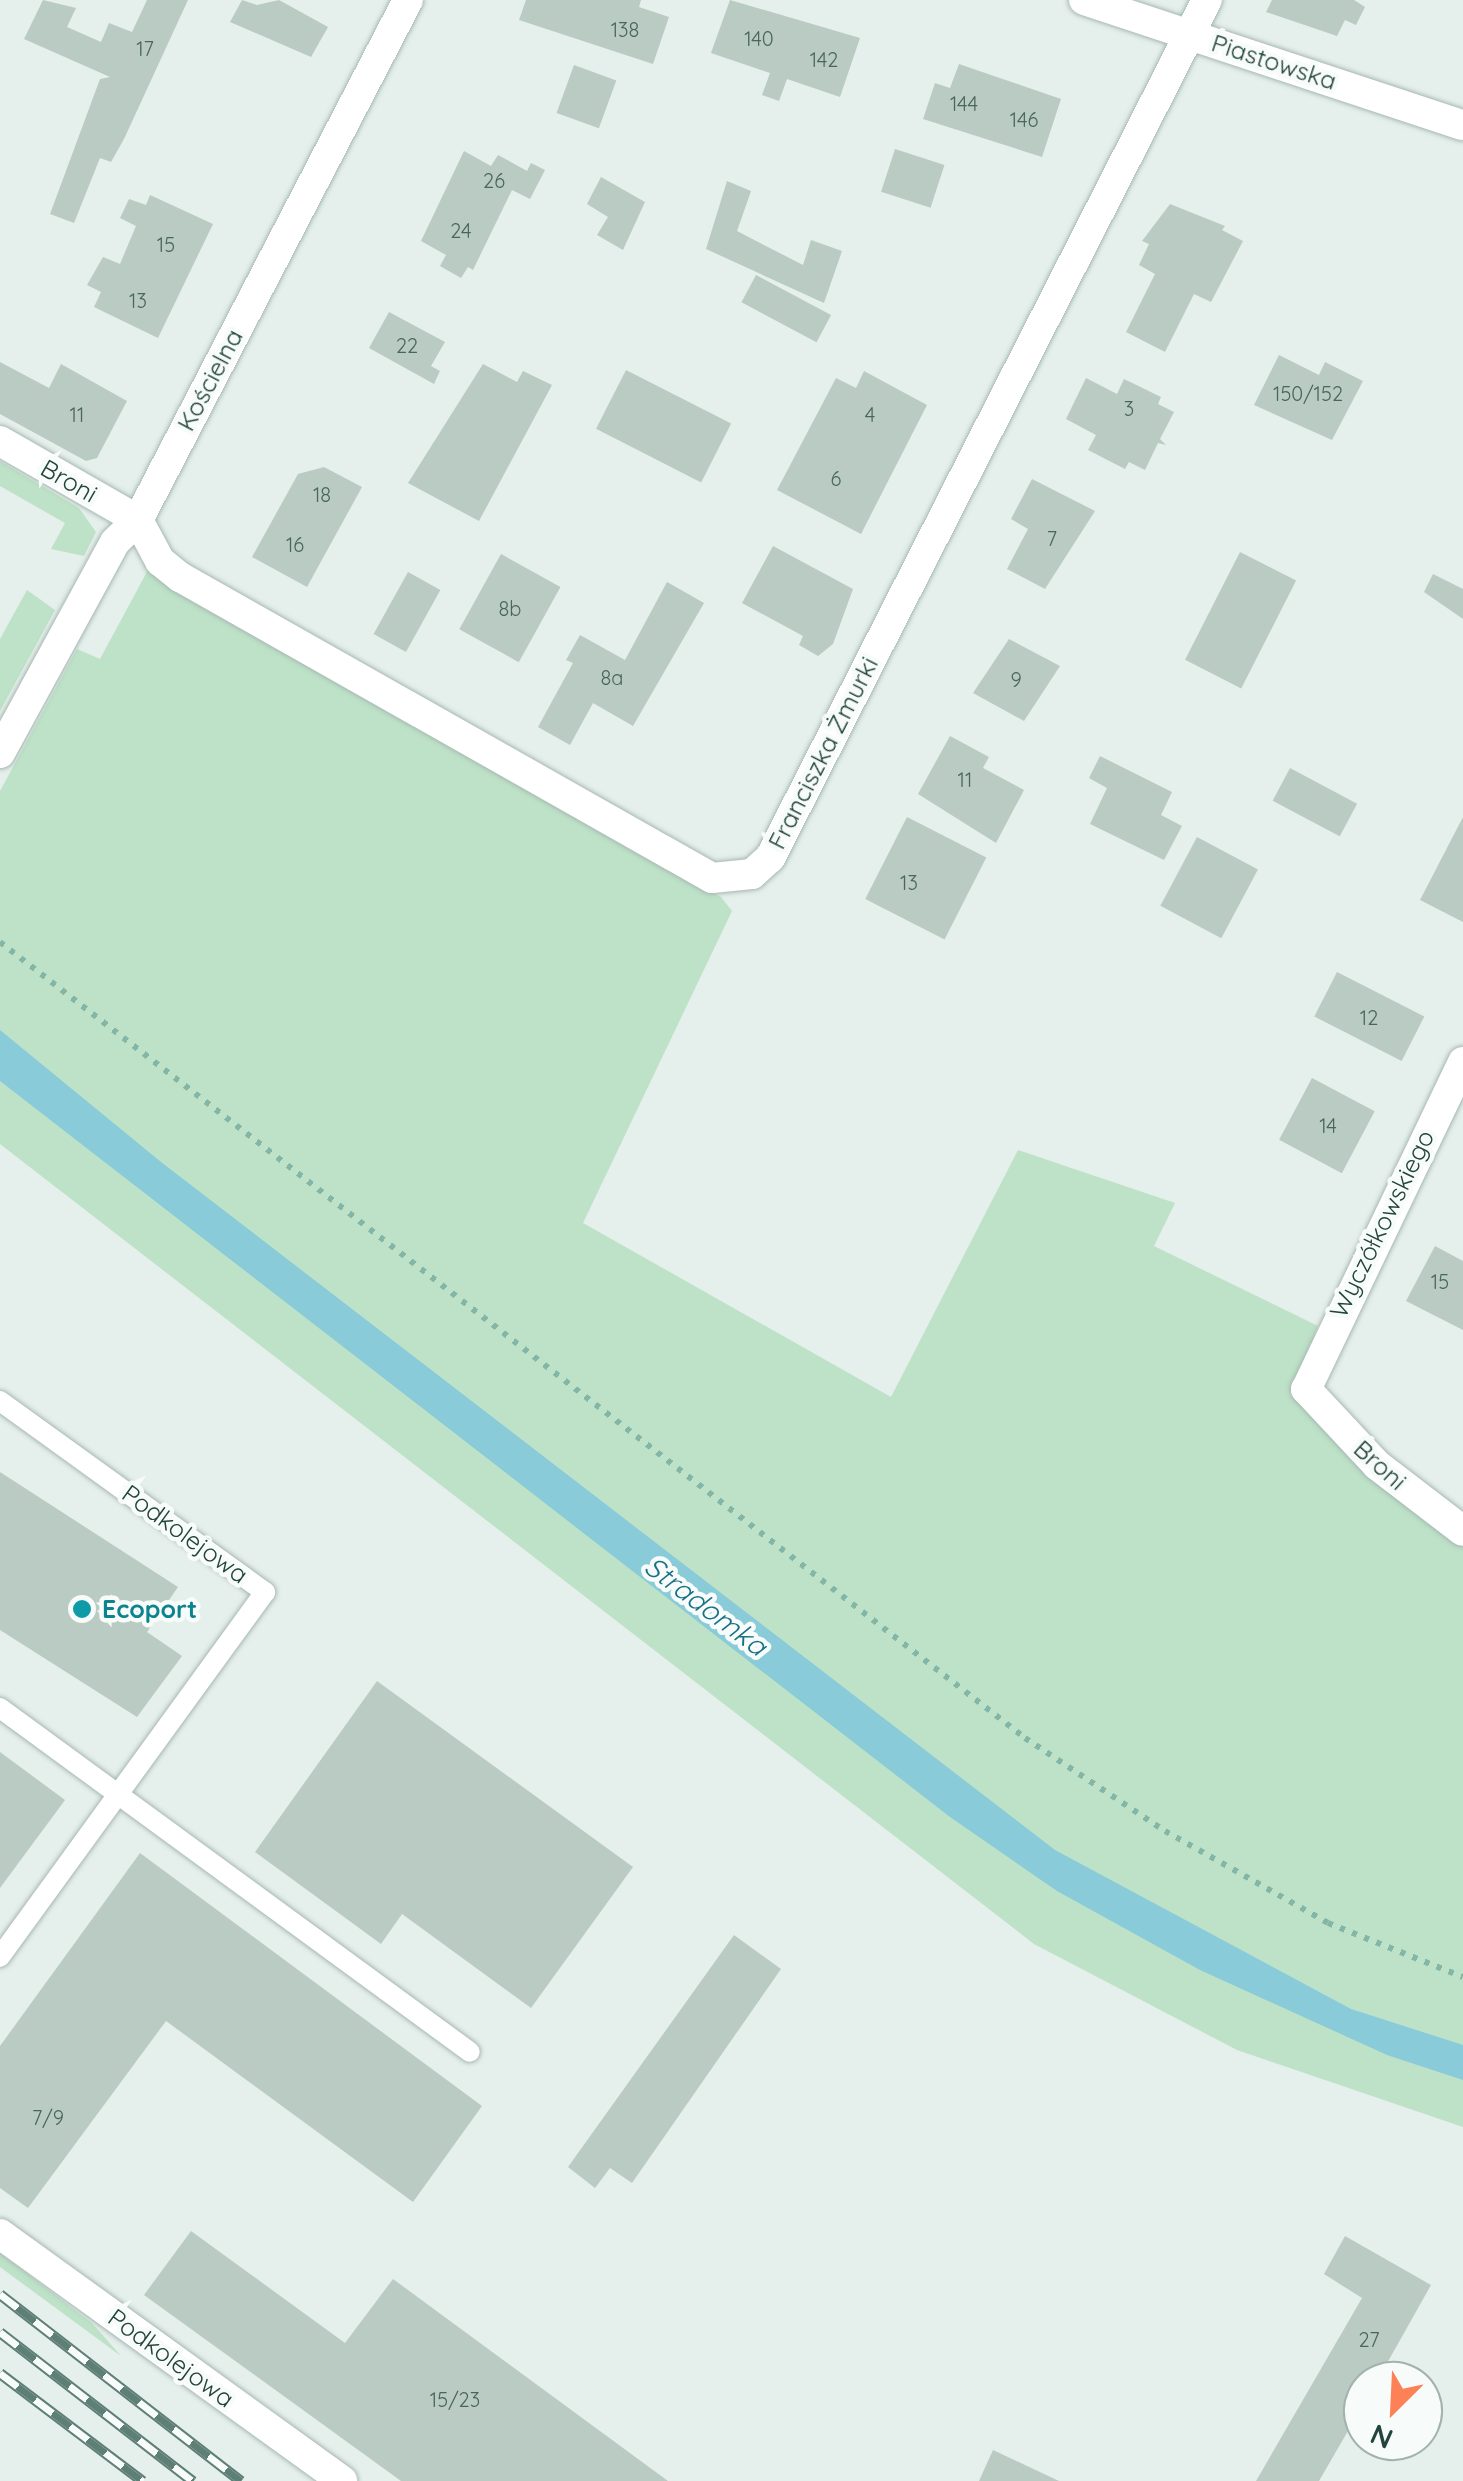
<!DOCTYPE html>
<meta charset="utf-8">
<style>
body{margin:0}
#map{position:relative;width:1463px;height:2481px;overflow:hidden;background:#e5efeb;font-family:Quicksand,sans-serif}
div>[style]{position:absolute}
.green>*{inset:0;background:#bde2c7}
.water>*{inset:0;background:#89cbd8}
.building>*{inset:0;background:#bacbc4;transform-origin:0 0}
.path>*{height:6px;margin-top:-3px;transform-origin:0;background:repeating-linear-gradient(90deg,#83b6a7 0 5px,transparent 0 13px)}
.roads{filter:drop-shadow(0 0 2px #a7b8b3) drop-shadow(0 0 2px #a7b8b3)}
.service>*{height:20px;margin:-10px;padding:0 10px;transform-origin:10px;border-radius:10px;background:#fff}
.minor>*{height:30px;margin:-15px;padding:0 15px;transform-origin:15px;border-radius:15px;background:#fff}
.tertiary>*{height:30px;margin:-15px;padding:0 15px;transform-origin:15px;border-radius:15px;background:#fff}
.rail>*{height:11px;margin-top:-5.5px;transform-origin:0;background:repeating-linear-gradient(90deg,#f7fbf9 0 22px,#5d7f76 0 44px);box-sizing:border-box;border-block:2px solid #5d7f76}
.dots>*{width:28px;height:28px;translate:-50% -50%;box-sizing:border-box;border:5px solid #f7fbf9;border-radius:50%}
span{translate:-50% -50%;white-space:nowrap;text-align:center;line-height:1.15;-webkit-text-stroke:9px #f7fbf9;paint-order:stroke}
.number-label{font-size:20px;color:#48665d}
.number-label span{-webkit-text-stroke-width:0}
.street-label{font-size:25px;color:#22443b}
.culture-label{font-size:25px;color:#0d838f;font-weight:700}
.left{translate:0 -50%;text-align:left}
.water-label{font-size:28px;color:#167186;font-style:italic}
.north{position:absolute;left:1343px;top:2361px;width:100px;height:100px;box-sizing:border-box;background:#f7fbf9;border:2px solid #a2b2ad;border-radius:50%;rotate:204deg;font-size:28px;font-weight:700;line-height:40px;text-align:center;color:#22443b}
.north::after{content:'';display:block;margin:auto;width:35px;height:45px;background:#fd8156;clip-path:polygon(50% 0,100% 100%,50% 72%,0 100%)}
</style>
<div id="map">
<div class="green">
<div style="clip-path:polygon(0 461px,79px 508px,96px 532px,84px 556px,51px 549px,65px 523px,0 486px)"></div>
<div style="clip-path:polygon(149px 568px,183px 594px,721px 897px,732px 911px,583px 1223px,891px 1397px,1018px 1150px,1175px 1203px,1154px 1246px,1318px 1326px,1290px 1395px,1375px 1475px,1463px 1540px,1463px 2127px,1237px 2050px,1034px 1944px,0 1144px,0 791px,77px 649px,100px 659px)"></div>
<div style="clip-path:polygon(27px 590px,55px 610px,0 711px,0 639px)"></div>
<div style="clip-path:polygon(0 2253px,92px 2323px,121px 2356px,0 2267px)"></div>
</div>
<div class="water">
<div style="clip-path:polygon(0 1030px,161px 1162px,1055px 1850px,1351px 2009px,1463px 2045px,1463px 2080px,1387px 2055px,1200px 1970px,1057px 1891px,950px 1817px,0 1081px)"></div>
</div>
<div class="building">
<div style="clip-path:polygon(43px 0,76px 8px,67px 27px,101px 42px,109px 23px,132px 32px,147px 0,188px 0,124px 139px,111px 162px,100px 158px,74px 223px,50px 214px,100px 79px,110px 77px,24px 39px)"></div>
<div style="clip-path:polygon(242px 0,257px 5px,279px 0,328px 27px,311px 57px,230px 22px)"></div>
<div style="clip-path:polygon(526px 0,641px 0,639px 7px,669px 17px,653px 64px,519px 20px)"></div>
<div style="clip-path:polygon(730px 0,860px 38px,840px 97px,787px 79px,779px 101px,762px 95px,770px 73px,711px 53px)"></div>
<div style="clip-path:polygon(1272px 0,1354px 0,1365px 7px,1356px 25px,1345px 20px,1337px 36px,1266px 12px)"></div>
<div style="clip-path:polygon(959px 64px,1061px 99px,1042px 157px,923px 119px,935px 83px,950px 88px)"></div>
<div style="left:574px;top:65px;width:45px;height:51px;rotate:20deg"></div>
<div style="left:895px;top:149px;width:52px;height:45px;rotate:18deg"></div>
<div style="clip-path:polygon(464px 151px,491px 166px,498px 155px,527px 171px,531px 163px,545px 170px,530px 199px,512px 190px,473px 270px,468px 267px,461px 278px,440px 266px,446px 255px,421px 241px)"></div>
<div style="clip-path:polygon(601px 177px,645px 202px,623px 250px,597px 235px,608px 217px,587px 204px)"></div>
<div style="clip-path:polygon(727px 181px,751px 191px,737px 231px,803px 265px,811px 240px,842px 251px,824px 303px,706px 249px)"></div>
<div style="clip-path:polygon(150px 195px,213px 224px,158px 338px,94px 307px,101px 292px,87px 285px,103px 257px,120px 264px,136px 226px,120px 218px,129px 199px,146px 205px)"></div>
<div style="clip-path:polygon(1170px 204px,1225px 226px,1222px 230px,1243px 241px,1211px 302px,1194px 294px,1165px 352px,1126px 332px,1155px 274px,1139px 265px,1149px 244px,1142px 241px)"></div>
<div style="left:756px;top:275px;width:85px;height:31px;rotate:28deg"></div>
<div style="clip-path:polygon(389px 312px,445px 342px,431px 366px,440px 371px,434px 384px,369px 348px)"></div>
<div style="clip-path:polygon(1279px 355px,1319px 375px,1325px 362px,1363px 381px,1332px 440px,1254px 405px)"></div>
<div style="clip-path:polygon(0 362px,49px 388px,61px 364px,127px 401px,97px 458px,86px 461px,0 414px)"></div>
<div style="clip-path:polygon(483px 364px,517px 382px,523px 371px,552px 385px,479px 521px,408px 483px)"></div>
<div style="left:626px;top:370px;width:118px;height:66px;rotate:27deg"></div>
<div style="clip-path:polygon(864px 371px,927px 405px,861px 534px,777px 490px,836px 378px,856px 388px)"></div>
<div style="clip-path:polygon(1086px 378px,1117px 394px,1124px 379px,1161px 397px,1158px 404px,1174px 412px,1160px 439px,1166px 445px,1158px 443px,1145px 470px,1129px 462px,1125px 469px,1088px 450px,1096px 435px,1066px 419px)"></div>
<div style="clip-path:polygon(324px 467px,362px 487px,307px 587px,252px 557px,298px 474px)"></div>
<div style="clip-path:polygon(1032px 479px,1095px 511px,1045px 589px,1007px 569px,1028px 529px,1011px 519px)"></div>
<div style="clip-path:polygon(773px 546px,853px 589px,833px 644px,818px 656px,799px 645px,803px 636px,742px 603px)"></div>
<div style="left:1240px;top:552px;width:63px;height:121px;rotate:27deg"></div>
<div style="left:501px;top:554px;width:68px;height:86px;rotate:29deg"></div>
<div style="left:408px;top:572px;width:37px;height:71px;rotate:29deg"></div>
<div style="clip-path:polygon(1433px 574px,1463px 589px,1463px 619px,1424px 592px)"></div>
<div style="clip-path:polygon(667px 582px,704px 603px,633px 726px,593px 703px,570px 745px,538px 727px,573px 663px,566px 660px,580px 635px,625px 660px)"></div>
<div style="clip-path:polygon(1009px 639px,1060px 666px,1024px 721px,973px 693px)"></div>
<div style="clip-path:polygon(950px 736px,989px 757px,983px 768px,1024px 790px,996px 843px,918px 794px)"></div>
<div style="clip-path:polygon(1100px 756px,1172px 792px,1161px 815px,1182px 826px,1164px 860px,1090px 824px,1107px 788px,1089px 778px)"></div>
<div style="left:1290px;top:768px;width:76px;height:37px;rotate:28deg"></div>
<div style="left:907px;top:817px;width:89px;height:92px;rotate:27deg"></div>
<div style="clip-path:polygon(1463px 817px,1463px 922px,1420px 900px)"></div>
<div style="left:1197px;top:837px;width:69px;height:78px;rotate:28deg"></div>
<div style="left:1337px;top:972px;width:98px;height:50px;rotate:27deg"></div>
<div style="left:1312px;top:1078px;width:71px;height:70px;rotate:28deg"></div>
<div style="clip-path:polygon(1435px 1246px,1463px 1261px,1463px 1330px,1406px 1301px)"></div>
<div style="clip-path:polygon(0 1472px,178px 1587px,147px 1632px,182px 1656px,137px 1717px,0 1630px)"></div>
<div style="clip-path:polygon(377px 1681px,633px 1867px,531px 2008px,402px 1914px,381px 1944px,255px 1852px)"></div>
<div style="clip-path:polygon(0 1752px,65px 1800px,0 1888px)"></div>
<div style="clip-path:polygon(140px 1853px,482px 2106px,413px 2202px,166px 2021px,28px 2208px,0 2188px,0 2046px)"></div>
<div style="clip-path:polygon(734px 1935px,781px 1969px,632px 2183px,610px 2168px,595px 2188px,568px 2167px)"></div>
<div style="clip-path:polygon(191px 2231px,345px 2343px,393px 2279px,668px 2481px,401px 2481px,144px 2295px)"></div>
<div style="clip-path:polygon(1345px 2236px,1431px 2285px,1377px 2381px,1363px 2381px,1363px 2405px,1319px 2481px,1256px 2481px,1362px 2298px,1324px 2274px)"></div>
<div style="clip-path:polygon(993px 2450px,1059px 2481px,979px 2481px)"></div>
</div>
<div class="path">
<div style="left:0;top:942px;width:1298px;rotate:37.83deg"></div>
<div style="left:1025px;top:1738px;width:168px;rotate:33.6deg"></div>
<div style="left:1165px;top:1831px;width:187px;rotate:29.4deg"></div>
<div style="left:1328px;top:1923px;width:145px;rotate:21.8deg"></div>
</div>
<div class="roads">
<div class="service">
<div style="left:0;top:1401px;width:327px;rotate:35.8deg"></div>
<div style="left:265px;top:1592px;width:451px;rotate:126deg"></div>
<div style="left:0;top:1708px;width:582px;rotate:36.2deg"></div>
</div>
<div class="minor">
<div style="left:0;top:441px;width:159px;rotate:29.8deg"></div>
<div style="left:138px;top:520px;width:47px;rotate:61.8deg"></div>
<div style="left:160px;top:561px;width:26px;rotate:39deg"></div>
<div style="left:180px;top:577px;width:611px;rotate:29.5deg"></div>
<div style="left:712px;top:878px;width:40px;rotate:-5.7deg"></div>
<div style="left:752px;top:874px;width:24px;rotate:-42deg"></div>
<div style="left:770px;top:858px;width:963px;rotate:-63.01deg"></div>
<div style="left:0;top:753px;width:240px;rotate:-61.4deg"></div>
<div style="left:115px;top:542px;width:32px;rotate:-44deg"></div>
<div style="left:138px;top:520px;width:586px;rotate:-62.56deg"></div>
<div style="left:1463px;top:1062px;width:363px;rotate:115.6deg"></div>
<div style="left:1306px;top:1389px;width:104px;rotate:46.9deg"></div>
<div style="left:1377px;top:1465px;width:108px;rotate:37.5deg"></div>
<div style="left:0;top:2234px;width:422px;rotate:35.8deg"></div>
</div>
<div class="tertiary">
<div style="left:1084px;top:0;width:399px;rotate:18.3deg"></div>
</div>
</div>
<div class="rail">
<div style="left:0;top:2294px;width:305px;rotate:37.8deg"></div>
<div style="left:0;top:2332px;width:244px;rotate:37.7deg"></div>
<div style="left:0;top:2373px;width:179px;rotate:37.1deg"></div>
</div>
<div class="dots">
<div style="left:82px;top:1609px;background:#0f9aa8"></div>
</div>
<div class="number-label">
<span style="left:625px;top:29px">138</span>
<span style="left:759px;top:38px">140</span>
<span style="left:145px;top:48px">17</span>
<span style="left:824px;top:59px">142</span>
<span style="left:964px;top:103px">144</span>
<span style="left:1024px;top:119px">146</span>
<span style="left:494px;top:180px">26</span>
<span style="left:461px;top:230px">24</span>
<span style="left:166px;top:244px">15</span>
<span style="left:138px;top:300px">13</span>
<span style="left:407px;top:345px">22</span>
<span style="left:1308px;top:393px">150/152</span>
<span style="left:1129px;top:408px">3</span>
<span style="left:77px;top:414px">11</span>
<span style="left:870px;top:414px">4</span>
<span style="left:836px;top:478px">6</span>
<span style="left:322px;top:494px">18</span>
<span style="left:1052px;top:538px">7</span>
<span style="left:295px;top:544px">16</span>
<span style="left:510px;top:608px">8b</span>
<span style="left:612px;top:677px">8a</span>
<span style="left:1016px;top:679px">9</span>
<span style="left:965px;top:779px">11</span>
<span style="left:909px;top:882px">13</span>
<span style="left:1369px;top:1017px">12</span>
<span style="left:1328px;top:1125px">14</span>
<span style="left:1440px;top:1281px">15</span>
<span style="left:48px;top:2117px">7/9</span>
<span style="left:1369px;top:2339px">27</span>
<span style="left:455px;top:2399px">15/23</span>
</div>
<div class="street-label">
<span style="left:1274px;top:62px;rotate:18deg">Piastowska</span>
<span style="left:210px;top:380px;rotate:-62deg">Kościelna</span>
<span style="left:69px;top:481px;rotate:30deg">Broni</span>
<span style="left:823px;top:753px;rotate:-63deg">Franciszka Żmurki</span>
<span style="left:1382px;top:1224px;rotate:-64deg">Wyczółkowskiego</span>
<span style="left:1380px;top:1465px;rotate:42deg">Broni</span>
<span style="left:185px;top:1534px;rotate:36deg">Podkolejowa</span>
<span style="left:171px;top:2358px;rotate:36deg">Podkolejowa</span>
</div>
<div class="culture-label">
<span class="left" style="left:102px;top:1609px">Ecoport</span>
</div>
<div class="water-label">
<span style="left:706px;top:1606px;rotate:37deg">Stradomka</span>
</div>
<div class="north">N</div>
</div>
